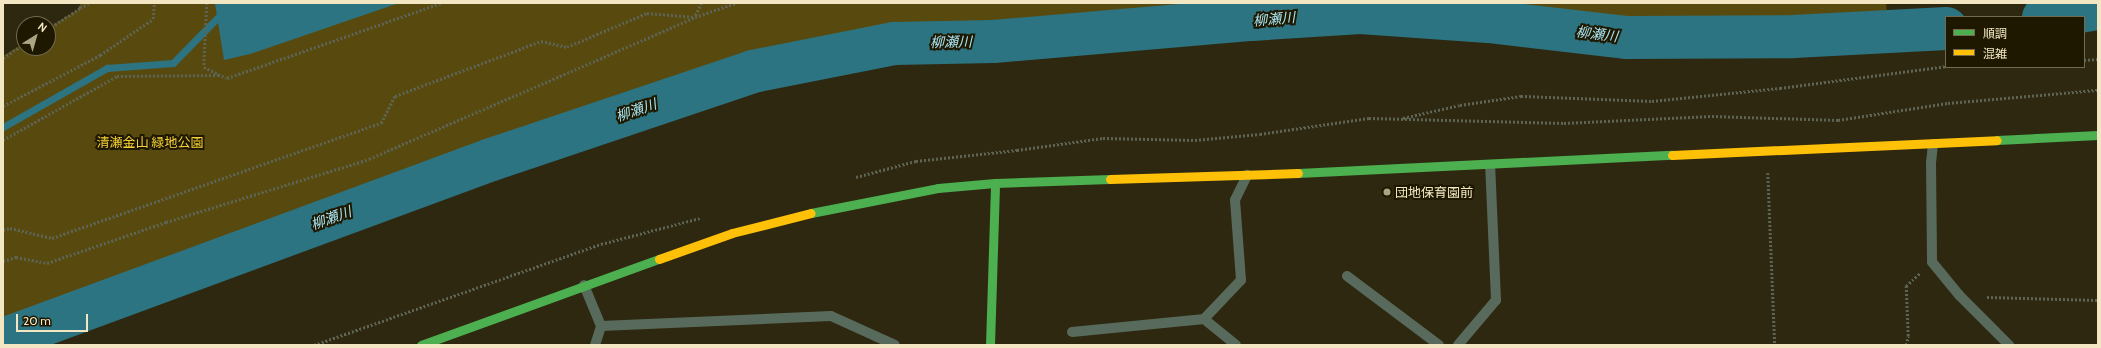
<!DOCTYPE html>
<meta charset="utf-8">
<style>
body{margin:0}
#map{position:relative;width:2101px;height:348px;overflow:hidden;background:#2e2810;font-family:Cabin,"Noto Sans JP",sans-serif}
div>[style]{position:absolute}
.green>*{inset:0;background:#584a0f}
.water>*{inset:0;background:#2c7481}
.stream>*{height:7px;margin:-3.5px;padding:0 3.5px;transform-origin:3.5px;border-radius:3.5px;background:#2c7481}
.river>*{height:43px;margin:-21.5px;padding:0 21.5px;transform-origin:21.5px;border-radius:21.5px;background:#2c7481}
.path>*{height:2.5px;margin-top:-1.25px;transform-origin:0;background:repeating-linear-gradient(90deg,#5e6454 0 2px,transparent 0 4px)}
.lane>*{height:10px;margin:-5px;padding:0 5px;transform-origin:5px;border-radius:5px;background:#586a5b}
.fast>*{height:9px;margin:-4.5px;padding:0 4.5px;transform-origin:4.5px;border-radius:4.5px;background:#4caf50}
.slow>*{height:9px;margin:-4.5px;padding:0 4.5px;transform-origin:4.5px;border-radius:4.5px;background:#ffc107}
.dots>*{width:11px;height:11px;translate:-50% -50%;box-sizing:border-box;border:2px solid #1f1801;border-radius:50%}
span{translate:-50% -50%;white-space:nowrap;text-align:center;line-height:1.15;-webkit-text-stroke:4px #1f1801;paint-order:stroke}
.park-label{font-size:13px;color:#f5d037}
.poi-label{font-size:13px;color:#f2e7c2}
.left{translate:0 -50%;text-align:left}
.water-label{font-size:14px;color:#a8e5f4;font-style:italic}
.frame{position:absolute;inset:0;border:4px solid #f2e7c2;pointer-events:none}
.legend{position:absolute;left:1945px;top:16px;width:140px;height:52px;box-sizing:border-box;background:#1f1801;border:1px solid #736b4e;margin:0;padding:5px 7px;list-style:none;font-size:12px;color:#f2e7c2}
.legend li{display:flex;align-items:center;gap:8px;height:20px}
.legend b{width:20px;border:1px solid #736b4e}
.north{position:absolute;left:16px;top:16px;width:40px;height:40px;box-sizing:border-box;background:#1f1801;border:1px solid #736b4e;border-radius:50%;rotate:37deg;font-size:11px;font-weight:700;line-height:16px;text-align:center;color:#f2e7c2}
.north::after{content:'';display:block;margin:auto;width:14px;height:18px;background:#ada484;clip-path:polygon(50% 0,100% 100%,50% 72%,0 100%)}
.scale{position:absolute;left:16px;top:314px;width:72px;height:18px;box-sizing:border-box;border:2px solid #f2e7c2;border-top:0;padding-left:5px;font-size:12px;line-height:14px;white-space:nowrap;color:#f2e7c2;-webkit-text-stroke:3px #1f1801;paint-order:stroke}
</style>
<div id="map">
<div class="green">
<div style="clip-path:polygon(80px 3px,1886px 3px,1889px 31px,1360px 12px,894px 43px,752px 71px,3px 342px,3px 56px,24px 43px,24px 48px,48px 48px,48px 28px,80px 8px)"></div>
</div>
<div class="water">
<div style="clip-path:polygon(215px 3px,399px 3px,250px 54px,224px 60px)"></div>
</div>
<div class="stream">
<div style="left:3px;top:127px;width:120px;rotate:-29.6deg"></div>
<div style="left:107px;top:68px;width:66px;rotate:-4.3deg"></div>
<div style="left:173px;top:63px;width:64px;rotate:-45.6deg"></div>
</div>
<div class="river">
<div style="left:2043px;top:17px;width:56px;rotate:-9.3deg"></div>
<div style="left:3px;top:339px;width:520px;rotate:-20.25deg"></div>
<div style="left:491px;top:159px;width:275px;rotate:-18.6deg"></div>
<div style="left:752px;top:71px;width:145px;rotate:-11.2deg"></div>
<div style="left:894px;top:43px;width:99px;rotate:-1.2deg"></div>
<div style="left:993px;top:41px;width:259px;rotate:-4.9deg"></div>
<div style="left:1251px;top:19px;width:109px;rotate:-3.7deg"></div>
<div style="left:1360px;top:12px;width:128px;rotate:4deg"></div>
<div style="left:1488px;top:21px;width:140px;rotate:6.6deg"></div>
<div style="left:1627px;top:37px;width:166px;rotate:-0.3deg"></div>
<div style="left:1793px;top:36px;width:153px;rotate:-3deg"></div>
</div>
<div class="path">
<div style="left:207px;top:3px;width:64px;rotate:92.7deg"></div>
<div style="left:204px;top:67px;width:25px;rotate:26deg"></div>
<div style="left:227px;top:78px;width:227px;rotate:-19.3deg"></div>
<div style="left:702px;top:3px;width:16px;rotate:117deg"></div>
<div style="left:695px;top:17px;width:43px;rotate:-18.9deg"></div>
<div style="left:80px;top:8px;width:10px;rotate:-29deg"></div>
<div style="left:48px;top:29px;width:38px;rotate:-33deg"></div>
<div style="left:80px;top:8px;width:5px;rotate:-90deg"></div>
<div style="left:3px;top:58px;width:25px;rotate:-34deg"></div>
<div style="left:2084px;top:60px;width:14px;rotate:-4deg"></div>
<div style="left:3px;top:106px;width:110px;rotate:-27.7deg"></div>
<div style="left:100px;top:55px;width:64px;rotate:-34.2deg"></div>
<div style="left:153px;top:19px;width:16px;rotate:-86deg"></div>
<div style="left:1403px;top:118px;width:58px;rotate:-12.8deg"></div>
<div style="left:1460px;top:105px;width:62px;rotate:-8.4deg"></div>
<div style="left:1521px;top:96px;width:131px;rotate:2.2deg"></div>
<div style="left:1652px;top:101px;width:129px;rotate:-5.8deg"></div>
<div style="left:1780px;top:88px;width:167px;rotate:-7.5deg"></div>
<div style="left:3px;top:140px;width:131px;rotate:-29.3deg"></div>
<div style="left:117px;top:76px;width:102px;rotate:-0.6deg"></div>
<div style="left:1768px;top:173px;width:172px;rotate:87.7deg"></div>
<div style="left:856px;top:177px;width:62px;rotate:-14.9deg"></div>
<div style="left:916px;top:161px;width:102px;rotate:-6.2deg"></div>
<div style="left:1017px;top:150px;width:87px;rotate:-7.9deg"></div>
<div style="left:1103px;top:138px;width:92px;rotate:1.2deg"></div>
<div style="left:1195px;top:140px;width:65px;rotate:-5.3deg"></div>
<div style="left:1260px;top:134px;width:110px;rotate:-8.4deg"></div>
<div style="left:1369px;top:118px;width:195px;rotate:1.5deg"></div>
<div style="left:1564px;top:123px;width:148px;rotate:-2.7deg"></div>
<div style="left:1712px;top:116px;width:126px;rotate:1.8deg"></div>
<div style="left:1838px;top:120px;width:111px;rotate:-8.8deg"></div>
<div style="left:1948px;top:103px;width:151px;rotate:-5deg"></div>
<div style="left:3px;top:230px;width:7px;rotate:-16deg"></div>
<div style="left:10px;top:228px;width:43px;rotate:13.4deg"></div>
<div style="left:52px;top:238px;width:349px;rotate:-19.3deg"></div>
<div style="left:381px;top:123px;width:30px;rotate:-63deg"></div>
<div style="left:395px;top:96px;width:156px;rotate:-20.6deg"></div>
<div style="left:541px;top:41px;width:27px;rotate:13deg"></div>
<div style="left:567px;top:47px;width:87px;rotate:-23deg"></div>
<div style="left:647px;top:13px;width:48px;rotate:4.8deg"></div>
<div style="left:3px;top:261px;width:14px;rotate:-17deg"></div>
<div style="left:16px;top:257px;width:32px;rotate:11deg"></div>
<div style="left:47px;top:263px;width:126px;rotate:-19deg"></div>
<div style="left:166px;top:222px;width:213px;rotate:-17.2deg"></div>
<div style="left:369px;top:159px;width:354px;rotate:-23.5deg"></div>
<div style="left:1987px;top:297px;width:111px;rotate:1.5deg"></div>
<div style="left:314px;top:345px;width:304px;rotate:-19.4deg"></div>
<div style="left:601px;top:244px;width:102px;rotate:-14.7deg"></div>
<div style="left:1906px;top:345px;width:9px;rotate:-77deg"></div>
<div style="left:1908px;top:336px;width:50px;rotate:-92.3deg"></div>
<div style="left:1906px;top:286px;width:19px;rotate:-43deg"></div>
</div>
<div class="lane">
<div style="left:1933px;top:144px;width:18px;rotate:96deg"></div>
<div style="left:1931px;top:162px;width:100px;rotate:89.4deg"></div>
<div style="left:1932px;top:262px;width:43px;rotate:50.7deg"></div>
<div style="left:1959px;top:295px;width:71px;rotate:45deg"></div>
<div style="left:1347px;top:276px;width:115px;rotate:36.9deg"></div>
<div style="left:584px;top:285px;width:44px;rotate:67.5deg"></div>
<div style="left:601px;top:326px;width:230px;rotate:-2.5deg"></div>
<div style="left:831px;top:316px;width:70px;rotate:24.4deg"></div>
<div style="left:1072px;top:332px;width:133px;rotate:-5.6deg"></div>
<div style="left:595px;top:345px;width:20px;rotate:-72deg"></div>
<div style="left:1236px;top:345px;width:41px;rotate:-140.9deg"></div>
<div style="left:1204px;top:319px;width:54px;rotate:-46.5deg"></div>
<div style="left:1241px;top:280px;width:80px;rotate:-94.3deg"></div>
<div style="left:1235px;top:200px;width:28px;rotate:-64deg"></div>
<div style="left:1458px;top:345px;width:59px;rotate:-49.8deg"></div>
<div style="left:1496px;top:300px;width:135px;rotate:-92.5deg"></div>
</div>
<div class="fast">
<div style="left:1997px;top:140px;width:101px;rotate:-2.8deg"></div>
<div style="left:1298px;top:173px;width:374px;rotate:-2.8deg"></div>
<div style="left:811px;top:213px;width:129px;rotate:-11.1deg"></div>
<div style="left:938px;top:188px;width:57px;rotate:-5deg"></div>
<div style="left:995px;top:183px;width:115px;rotate:-2deg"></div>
<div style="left:421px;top:345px;width:253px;rotate:-19.9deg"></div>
<div style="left:990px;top:345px;width:162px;rotate:-88.2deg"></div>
</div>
<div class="slow">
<div style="left:1672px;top:155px;width:325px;rotate:-2.6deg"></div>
<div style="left:1110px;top:179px;width:188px;rotate:-1.8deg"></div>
<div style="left:659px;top:259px;width:77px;rotate:-19.6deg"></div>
<div style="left:732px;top:233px;width:81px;rotate:-14.2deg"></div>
</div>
<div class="dots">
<div style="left:1387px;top:192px;background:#ada484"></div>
</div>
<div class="park-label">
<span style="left:150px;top:142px">清瀬金山 緑地公園</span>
</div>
<div class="poi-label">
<span class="left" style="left:1395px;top:192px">団地保育園前</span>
</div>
<div class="water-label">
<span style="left:1274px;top:19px;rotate:-5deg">柳瀬川</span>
<span style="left:1597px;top:34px;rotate:7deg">柳瀬川</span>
<span style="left:951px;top:42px;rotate:-1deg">柳瀬川</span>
<span style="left:636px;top:110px;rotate:-19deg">柳瀬川</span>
<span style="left:331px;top:218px;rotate:-20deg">柳瀬川</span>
</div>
<div class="frame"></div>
<ul class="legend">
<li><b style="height:5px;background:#4caf50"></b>順調</li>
<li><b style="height:5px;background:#ffc107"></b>混雑</li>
</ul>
<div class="north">N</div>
<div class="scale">20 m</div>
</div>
